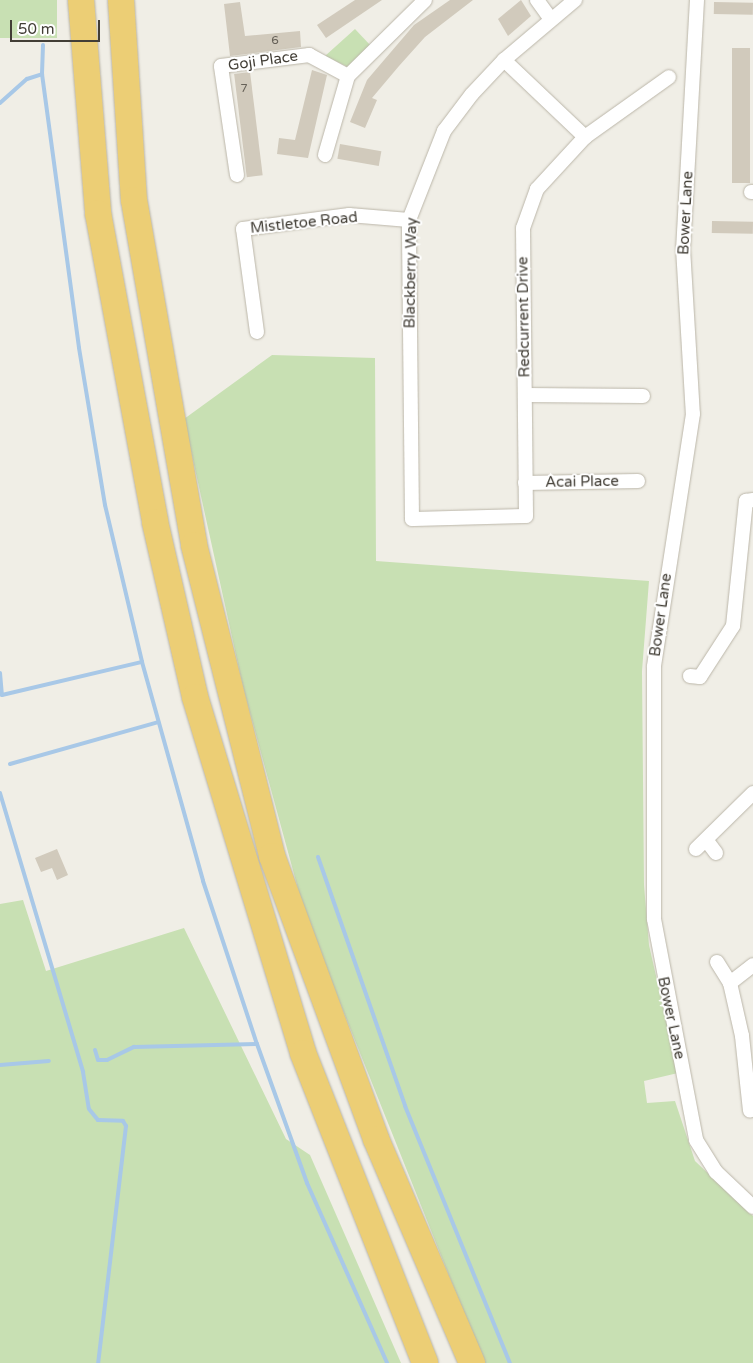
<!DOCTYPE html>
<style>
body{margin:0}
#map{position:relative;width:753px;height:1363px;overflow:hidden;background:#f0eee6;font-family:"Varela Round",sans-serif}
div>[style]{position:absolute}
.green>*{inset:0;background:#c8e0b3;transform-origin:0 0}
.stream>*{height:4px;margin:-2px;padding:0 2px;transform-origin:2px;border-radius:2px;background:#a8c8e7}
.building>*{inset:0;background:#d1cabc;transform-origin:0 0}
.roads{filter:drop-shadow(0 0 1px #bbb6a9) drop-shadow(0 0 1px #bbb6a9)}
.minor>*{height:14px;margin:-7px;padding:0 7px;transform-origin:7px;border-radius:7px;background:#fff}
.motorway>*{height:26px;margin:-13px;padding:0 13px;transform-origin:13px;border-radius:13px;background:#ecce75}
span{translate:-50% -50%;white-space:nowrap;text-align:center;line-height:1.15;-webkit-text-stroke:4px #fff;paint-order:stroke}
.number-label{font-size:12px;color:#666158}
.number-label span{-webkit-text-stroke-width:0}
.street-label{font-size:15px;color:#423e36}
.scale{position:absolute;left:10px;top:20px;width:90px;height:22px;box-sizing:border-box;border:2px solid #423e36;border-top:0;padding-left:6px;font-size:15px;line-height:18px;white-space:nowrap;color:#423e36;-webkit-text-stroke:4px #fff;paint-order:stroke}
</style>
<div id="map">
<div class="green">
<div style="left:0;top:0;width:57px;height:38px"></div>
<div style="clip-path:polygon(355px 29px,371px 46px,348px 67px,325px 56px)"></div>
<div style="clip-path:polygon(272px 355px,375px 358px,376px 561px,649px 581px,642px 671px,644px 885px,649px 945px,678px 1073px,644px 1081px,647px 1103px,675px 1101px,695px 1161px,753px 1216px,753px 1363px,484px 1363px,306px 918px,243px 687px,184px 419px)"></div>
<div style="clip-path:polygon(23px 900px,46px 971px,184px 928px,286px 1139px,310px 1155px,401px 1363px,0 1363px,0 904px)"></div>
</div>
<div class="stream">
<div style="left:43px;top:45px;width:29px;rotate:92deg"></div>
<div style="left:42px;top:74px;width:276px;rotate:82.3deg"></div>
<div style="left:79px;top:348px;width:159px;rotate:80.6deg"></div>
<div style="left:105px;top:505px;width:161px;rotate:76.7deg"></div>
<div style="left:142px;top:662px;width:227px;rotate:74.4deg"></div>
<div style="left:203px;top:881px;width:172px;rotate:71.7deg"></div>
<div style="left:257px;top:1044px;width:148px;rotate:70.2deg"></div>
<div style="left:307px;top:1183px;width:197px;rotate:66deg"></div>
<div style="left:0;top:103px;width:36px;rotate:-42deg"></div>
<div style="left:27px;top:79px;width:16px;rotate:-18deg"></div>
<div style="left:0;top:673px;width:22px;rotate:85deg"></div>
<div style="left:2px;top:695px;width:144px;rotate:-13.3deg"></div>
<div style="left:10px;top:764px;width:154px;rotate:-15.8deg"></div>
<div style="left:0;top:793px;width:291px;rotate:73.4deg"></div>
<div style="left:83px;top:1072px;width:37px;rotate:81deg"></div>
<div style="left:89px;top:1109px;width:14px;rotate:51deg"></div>
<div style="left:98px;top:1120px;width:25px;rotate:2deg"></div>
<div style="left:123px;top:1121px;width:6px;rotate:59deg"></div>
<div style="left:126px;top:1126px;width:239px;rotate:96.7deg"></div>
<div style="left:318px;top:857px;width:264px;rotate:70.7deg"></div>
<div style="left:405px;top:1106px;width:278px;rotate:67.8deg"></div>
<div style="left:95px;top:1050px;width:10px;rotate:73deg"></div>
<div style="left:98px;top:1060px;width:9px"></div>
<div style="left:107px;top:1060px;width:30px;rotate:-26deg"></div>
<div style="left:134px;top:1047px;width:123px;rotate:-1.4deg"></div>
<div style="left:0;top:1065px;width:49px;rotate:-4.7deg"></div>
</div>
<div class="building">
<div style="clip-path:polygon(355px 0,382px 0,326px 38px,317px 25px)"></div>
<div style="clip-path:polygon(450px 0,473px 0,425px 37px,399px 66px,372px 98px,377px 100px,365px 128px,350px 122px,367px 80px,414px 25px)"></div>
<div style="clip-path:polygon(521px 0,531px 16px,508px 36px,498px 19px)"></div>
<div style="clip-path:polygon(240px 2px,245px 36px,300px 31px,301px 47px,230px 56px,224px 4px)"></div>
<div style="left:714px;top:2px;width:39px;height:12px;rotate:1deg"></div>
<div style="left:732px;top:48px;width:18px;height:135px"></div>
<div style="clip-path:polygon(312px 70px,327px 75px,308px 158px,277px 154px,279px 138px,295px 140px)"></div>
<div style="left:250px;top:72px;width:104px;height:16px;rotate:83deg"></div>
<div style="left:340px;top:144px;width:42px;height:15px;rotate:10deg"></div>
<div style="left:712px;top:221px;width:41px;height:12px;rotate:1deg"></div>
<div style="clip-path:polygon(57px 849px,68px 875px,57px 880px,52px 868px,41px 872px,35px 858px)"></div>
</div>
<div class="roads">
<div class="minor">
<div style="left:537px;top:0;width:22px;rotate:54deg"></div>
<div style="left:697px;top:0;width:248px;rotate:93.2deg"></div>
<div style="left:683px;top:248px;width:166px;rotate:86.6deg"></div>
<div style="left:693px;top:414px;width:256px;rotate:98.8deg"></div>
<div style="left:654px;top:667px;width:252px;rotate:90deg"></div>
<div style="left:654px;top:919px;width:225px;rotate:79.2deg"></div>
<div style="left:696px;top:1140px;width:38px;rotate:58deg"></div>
<div style="left:716px;top:1172px;width:51px;rotate:43.4deg"></div>
<div style="left:504px;top:60px;width:112px;rotate:43.5deg"></div>
<div style="left:585px;top:137px;width:71px;rotate:132.7deg"></div>
<div style="left:537px;top:189px;width:41px;rotate:109.7deg"></div>
<div style="left:523px;top:228px;width:288px;rotate:89.4deg"></div>
<div style="left:526px;top:516px;width:114px;rotate:178.5deg"></div>
<div style="left:412px;top:519px;width:299px;rotate:-90.6deg"></div>
<div style="left:409px;top:220px;width:96px;rotate:-68.5deg"></div>
<div style="left:444px;top:131px;width:46px;rotate:-52.9deg"></div>
<div style="left:472px;top:94px;width:47px;rotate:-46.7deg"></div>
<div style="left:504px;top:60px;width:93px;rotate:-40.2deg"></div>
<div style="left:585px;top:137px;width:103px;rotate:-35.5deg"></div>
<div style="left:325px;top:155px;width:82px;rotate:-73.8deg"></div>
<div style="left:348px;top:76px;width:108px;rotate:-44.6deg"></div>
<div style="left:237px;top:175px;width:110px;rotate:-98.4deg"></div>
<div style="left:221px;top:66px;width:89px;rotate:-7.1deg"></div>
<div style="left:309px;top:55px;width:44px;rotate:28.3deg"></div>
<div style="left:751px;top:192px;width:2px"></div>
<div style="left:257px;top:332px;width:104px;rotate:-97.7deg"></div>
<div style="left:243px;top:229px;width:107px;rotate:-7.5deg"></div>
<div style="left:349px;top:215px;width:60px;rotate:4.8deg"></div>
<div style="left:525px;top:395px;width:118px;rotate:0.5deg"></div>
<div style="left:525px;top:483px;width:113px;rotate:-1deg"></div>
<div style="left:690px;top:676px;width:10px;rotate:6deg"></div>
<div style="left:700px;top:677px;width:61px;rotate:-57.1deg"></div>
<div style="left:733px;top:626px;width:126px;rotate:-84.1deg"></div>
<div style="left:746px;top:501px;width:7px;rotate:-8deg"></div>
<div style="left:707px;top:841px;width:15px;rotate:53deg"></div>
<div style="left:696px;top:849px;width:80px;rotate:-44.5deg"></div>
<div style="left:717px;top:962px;width:25px;rotate:58deg"></div>
<div style="left:730px;top:983px;width:54px;rotate:77.2deg"></div>
<div style="left:742px;top:1036px;width:75px;rotate:83.9deg"></div>
<div style="left:730px;top:983px;width:29px;rotate:-38deg"></div>
</div>
<div class="motorway">
<div style="left:81px;top:0;width:214px;rotate:85.4deg"></div>
<div style="left:98px;top:213px;width:314px;rotate:79.5deg"></div>
<div style="left:155px;top:522px;width:180px;rotate:77.1deg"></div>
<div style="left:195px;top:697px;width:372px;rotate:73.1deg"></div>
<div style="left:303px;top:1053px;width:333px;rotate:68.5deg"></div>
<div style="left:121px;top:0;width:200px;rotate:86.3deg"></div>
<div style="left:134px;top:200px;width:350px;rotate:80.1deg"></div>
<div style="left:194px;top:545px;width:321px;rotate:75.9deg"></div>
<div style="left:272px;top:856px;width:302px;rotate:69.8deg"></div>
<div style="left:376px;top:1139px;width:244px;rotate:66.8deg"></div>
</div>
</div>
<div class="number-label">
<span style="left:275px;top:41px">6</span>
<span style="left:244px;top:89px">7</span>
</div>
<div class="street-label">
<span style="left:263px;top:61px;rotate:-8deg">Goji Place</span>
<span style="left:686px;top:213px;rotate:-87deg">Bower Lane</span>
<span style="left:304px;top:223px;rotate:-6deg">Mistletoe Road</span>
<span style="left:411px;top:273px;rotate:-89deg">Blackberry Way</span>
<span style="left:524px;top:317px;rotate:-91deg">Redcurrent Drive</span>
<span style="left:582px;top:482px;rotate:-1deg">Acai Place</span>
<span style="left:661px;top:615px;rotate:-82deg">Bower Lane</span>
<span style="left:671px;top:1018px;rotate:78deg">Bower Lane</span>
</div>
<div class="scale">50 m</div>
</div>
